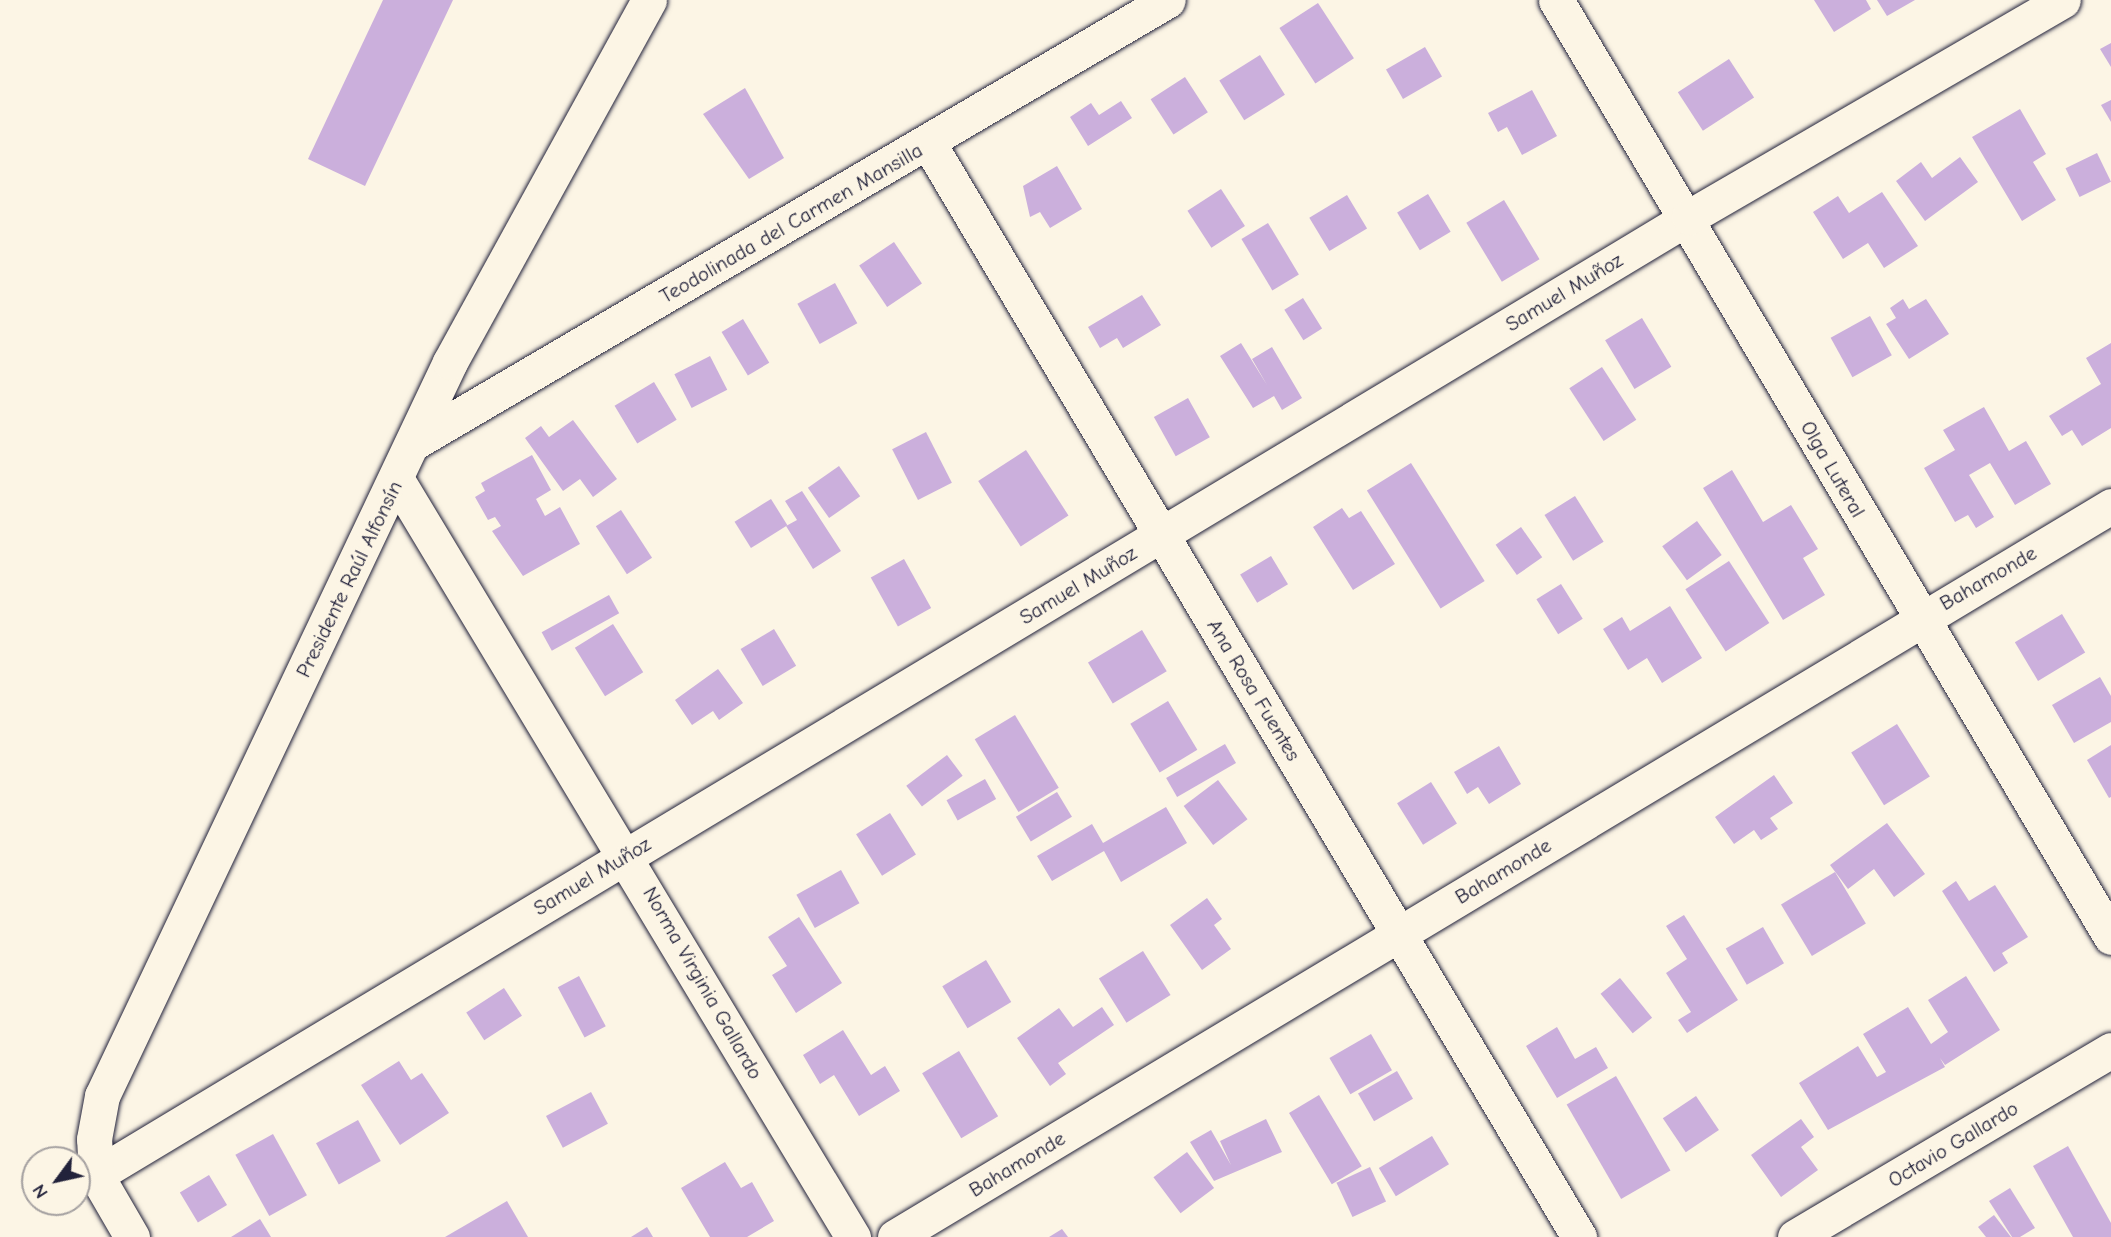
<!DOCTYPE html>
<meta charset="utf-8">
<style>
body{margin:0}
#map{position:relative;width:2111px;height:1237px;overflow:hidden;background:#fcf5e5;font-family:"Comic Neue",sans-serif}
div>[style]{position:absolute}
.building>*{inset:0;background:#cbafdc;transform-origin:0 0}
.roads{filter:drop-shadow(0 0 2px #22223b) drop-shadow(0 0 2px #22223b)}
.street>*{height:35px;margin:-17.5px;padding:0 17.5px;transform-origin:17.5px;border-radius:17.5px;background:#fcf5e5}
span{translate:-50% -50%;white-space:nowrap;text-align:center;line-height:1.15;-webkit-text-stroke:7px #fcf5e5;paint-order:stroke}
.street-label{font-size:21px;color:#22223b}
.north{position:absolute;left:21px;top:1146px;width:70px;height:70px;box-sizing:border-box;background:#fcf5e5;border:2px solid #a5a1a1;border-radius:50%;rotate:237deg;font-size:19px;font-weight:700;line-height:28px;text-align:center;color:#22223b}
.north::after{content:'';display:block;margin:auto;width:24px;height:32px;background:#22223b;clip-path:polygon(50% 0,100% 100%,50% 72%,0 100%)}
</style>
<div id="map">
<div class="building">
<div style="clip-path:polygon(383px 0,453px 0,365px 186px,308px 159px)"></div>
<div style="clip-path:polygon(1814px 0,1866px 0,1871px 9px,1834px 32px)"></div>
<div style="clip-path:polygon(1877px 0,1915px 0,1887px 16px)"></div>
<div style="left:1318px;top:3px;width:66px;height:46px;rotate:57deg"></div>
<div style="clip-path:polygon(2111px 43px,2111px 67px,2100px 49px)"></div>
<div style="left:1425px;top:47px;width:34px;height:45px;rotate:60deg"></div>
<div style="left:1260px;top:55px;width:47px;height:48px;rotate:58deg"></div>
<div style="left:1729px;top:59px;width:46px;height:61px;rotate:57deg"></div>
<div style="left:1185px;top:77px;width:42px;height:41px;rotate:57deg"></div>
<div style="clip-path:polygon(745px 88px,784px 158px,749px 179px,703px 114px)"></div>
<div style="clip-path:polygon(1532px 90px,1557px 136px,1522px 155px,1507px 127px,1498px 132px,1488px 113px)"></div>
<div style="clip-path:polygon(2111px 100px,2111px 122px,2101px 105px)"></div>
<div style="clip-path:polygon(1121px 101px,1132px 118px,1088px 146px,1070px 117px,1091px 103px,1099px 115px)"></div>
<div style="clip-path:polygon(2020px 109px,2046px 154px,2033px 162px,2056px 200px,2022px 221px,1972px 137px)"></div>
<div style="left:2097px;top:153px;width:32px;height:35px;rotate:64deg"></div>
<div style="clip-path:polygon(1960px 157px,1978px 182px,1925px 221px,1896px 181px,1921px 162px,1932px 178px)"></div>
<div style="clip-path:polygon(1057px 166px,1082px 209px,1050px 228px,1040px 212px,1030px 217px,1023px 186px)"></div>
<div style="left:1221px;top:189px;width:44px;height:40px;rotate:57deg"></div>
<div style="clip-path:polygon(1882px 192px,1918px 246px,1884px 268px,1868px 243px,1843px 259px,1813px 212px,1838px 196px,1849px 213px)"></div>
<div style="left:1428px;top:194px;width:44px;height:36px;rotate:59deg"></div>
<div style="left:1347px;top:195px;width:39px;height:44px;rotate:59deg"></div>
<div style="left:1504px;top:200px;width:69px;height:44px;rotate:59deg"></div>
<div style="left:1268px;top:223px;width:60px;height:31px;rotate:59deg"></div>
<div style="left:894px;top:242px;width:50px;height:42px;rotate:56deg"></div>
<div style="left:835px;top:283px;width:46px;height:43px;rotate:61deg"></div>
<div style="clip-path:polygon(1142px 295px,1161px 325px,1123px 348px,1117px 338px,1100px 348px,1088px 327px)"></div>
<div style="left:1303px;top:298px;width:36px;height:22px;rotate:58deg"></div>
<div style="clip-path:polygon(1903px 299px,1909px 309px,1926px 299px,1949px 334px,1909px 359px,1886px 324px,1896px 318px,1890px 308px)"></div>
<div style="left:1870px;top:316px;width:45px;height:45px;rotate:61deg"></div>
<div style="left:1642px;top:318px;width:57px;height:43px;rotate:59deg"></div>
<div style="left:743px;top:319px;width:51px;height:25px;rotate:59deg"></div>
<div style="clip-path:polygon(1241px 343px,1267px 385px,1252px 359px,1272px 347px,1302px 398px,1282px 410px,1274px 396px,1253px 408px,1220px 356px)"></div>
<div style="clip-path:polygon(2111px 343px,2111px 428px,2082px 446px,2072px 430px,2062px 436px,2049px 416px,2101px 384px,2086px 358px)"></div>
<div style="left:710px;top:356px;width:38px;height:40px;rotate:63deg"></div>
<div style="left:1602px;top:367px;width:63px;height:39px;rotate:57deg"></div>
<div style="left:654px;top:382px;width:44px;height:46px;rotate:59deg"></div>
<div style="left:1188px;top:398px;width:45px;height:39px;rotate:61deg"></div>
<div style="clip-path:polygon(1984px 407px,2009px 451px,2026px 441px,2051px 484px,2015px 505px,1990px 463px,1969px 475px,1994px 517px,1976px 528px,1968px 515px,1955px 522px,1924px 468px,1955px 450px,1943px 430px)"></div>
<div style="clip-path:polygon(573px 420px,617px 479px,593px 497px,580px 479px,563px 491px,525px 438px,541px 426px,549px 437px)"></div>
<div style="left:926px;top:432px;width:57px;height:38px;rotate:63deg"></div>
<div style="left:1026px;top:450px;width:78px;height:57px;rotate:57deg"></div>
<div style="clip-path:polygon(532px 455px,551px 490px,536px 499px,545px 516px,560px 507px,580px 544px,523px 576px,492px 531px,501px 526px,495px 517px,488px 520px,475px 497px,485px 491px,481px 483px)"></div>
<div style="left:1411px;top:463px;width:139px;height:52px;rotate:58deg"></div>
<div style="left:839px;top:466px;width:37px;height:38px;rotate:55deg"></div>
<div style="clip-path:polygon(1732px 470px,1763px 522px,1791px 505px,1818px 549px,1803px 558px,1825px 595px,1783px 620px,1703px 488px)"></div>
<div style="clip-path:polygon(802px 491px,841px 551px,813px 569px,786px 526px,797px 520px,785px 501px)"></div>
<div style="left:1575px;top:496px;width:54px;height:36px;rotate:58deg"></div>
<div style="left:771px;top:499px;width:31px;height:43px;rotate:58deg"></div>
<div style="clip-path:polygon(1342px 508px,1349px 518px,1361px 511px,1395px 564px,1353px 590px,1313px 527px)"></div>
<div style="left:621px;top:510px;width:57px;height:30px;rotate:57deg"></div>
<div style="left:1697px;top:521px;width:42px;height:43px;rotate:54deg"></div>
<div style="left:1521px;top:527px;width:37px;height:31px;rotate:55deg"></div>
<div style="left:1271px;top:556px;width:33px;height:36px;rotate:59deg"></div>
<div style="left:904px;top:559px;width:56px;height:38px;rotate:61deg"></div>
<div style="left:1729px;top:561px;width:74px;height:52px;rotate:57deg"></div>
<div style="left:1561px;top:584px;width:41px;height:29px;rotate:58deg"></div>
<div style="left:609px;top:595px;width:21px;height:77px;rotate:61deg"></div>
<div style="clip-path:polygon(1670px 606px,1702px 658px,1662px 683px,1647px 658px,1628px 670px,1603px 629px,1622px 617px,1630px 631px)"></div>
<div style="left:2062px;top:614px;width:45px;height:55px;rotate:59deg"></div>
<div style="left:613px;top:624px;width:57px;height:45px;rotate:58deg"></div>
<div style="left:774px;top:629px;width:43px;height:39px;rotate:59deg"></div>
<div style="left:1142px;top:630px;width:48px;height:63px;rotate:59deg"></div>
<div style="clip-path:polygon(718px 669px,743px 703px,719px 720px,713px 711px,692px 725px,675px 700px)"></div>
<div style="clip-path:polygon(2100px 677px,2111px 696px,2111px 722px,2074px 743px,2052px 705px)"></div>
<div style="left:1168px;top:701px;width:57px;height:44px;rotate:59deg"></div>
<div style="left:1015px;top:715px;width:85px;height:47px;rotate:59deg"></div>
<div style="left:1897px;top:724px;width:62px;height:54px;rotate:58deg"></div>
<div style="left:1225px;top:744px;width:22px;height:68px;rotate:60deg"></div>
<div style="clip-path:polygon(2111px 745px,2111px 797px,2109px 798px,2087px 760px)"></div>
<div style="clip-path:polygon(1499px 746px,1521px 784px,1489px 804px,1478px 787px,1467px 794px,1454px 772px)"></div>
<div style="left:947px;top:755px;width:26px;height:51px;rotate:53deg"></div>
<div style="clip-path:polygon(1774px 775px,1793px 803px,1770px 818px,1778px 829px,1761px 840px,1754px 830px,1734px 844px,1715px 817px)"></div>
<div style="left:985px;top:779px;width:23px;height:44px;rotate:61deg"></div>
<div style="left:1218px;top:780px;width:49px;height:43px;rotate:53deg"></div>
<div style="left:1431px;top:782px;width:49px;height:40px;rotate:58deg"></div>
<div style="left:1057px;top:792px;width:29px;height:48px;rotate:59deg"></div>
<div style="clip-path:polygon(1166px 807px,1187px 843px,1121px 882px,1104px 851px,1052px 881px,1037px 856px,1092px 824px,1103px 843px)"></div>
<div style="left:890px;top:813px;width:49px;height:40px;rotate:58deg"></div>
<div style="clip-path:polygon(1887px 823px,1925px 874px,1894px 897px,1874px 869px,1848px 889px,1830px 865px)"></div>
<div style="left:841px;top:870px;width:38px;height:51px;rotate:61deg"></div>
<div style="left:1835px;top:872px;width:60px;height:63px;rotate:59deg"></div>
<div style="clip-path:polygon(1956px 881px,1969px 901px,1995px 885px,2028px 937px,2002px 953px,2008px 963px,1994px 972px,1942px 891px)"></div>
<div style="clip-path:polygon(1207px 898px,1222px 919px,1214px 925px,1231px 949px,1202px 970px,1170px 925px)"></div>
<div style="clip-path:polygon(1684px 915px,1738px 1000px,1687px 1033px,1678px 1020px,1691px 1012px,1666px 973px,1687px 959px,1666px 926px)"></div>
<div style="clip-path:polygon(799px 917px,842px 983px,796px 1013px,772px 975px,787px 966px,768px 937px)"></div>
<div style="left:1763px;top:927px;width:42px;height:43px;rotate:60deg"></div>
<div style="left:1143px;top:951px;width:52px;height:52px;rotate:58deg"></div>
<div style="left:986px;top:960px;width:49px;height:51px;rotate:59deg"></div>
<div style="left:579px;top:976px;width:57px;height:24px;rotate:62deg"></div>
<div style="clip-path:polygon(1966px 976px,2000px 1030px,1945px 1065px,1940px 1058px,1945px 1067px,1828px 1130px,1799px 1083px,1858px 1046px,1877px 1077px,1886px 1072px,1863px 1034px,1908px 1007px,1931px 1044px,1948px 1032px,1928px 1000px)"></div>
<div style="left:1620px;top:978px;width:51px;height:25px;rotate:51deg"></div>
<div style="left:504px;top:988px;width:33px;height:45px;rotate:57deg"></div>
<div style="clip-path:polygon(1102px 1007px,1114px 1025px,1058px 1063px,1066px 1074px,1050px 1086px,1017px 1038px,1059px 1008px,1073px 1027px)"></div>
<div style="clip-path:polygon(1557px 1027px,1575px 1059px,1596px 1047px,1608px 1068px,1557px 1098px,1526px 1046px)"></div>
<div style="clip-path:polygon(843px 1030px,871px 1075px,885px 1066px,900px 1091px,859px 1116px,834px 1075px,820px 1084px,803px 1055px)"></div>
<div style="left:1371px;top:1034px;width:42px;height:48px;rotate:60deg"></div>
<div style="left:959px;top:1051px;width:76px;height:43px;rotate:59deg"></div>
<div style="clip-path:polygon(399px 1061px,411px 1080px,422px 1073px,449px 1113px,400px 1145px,361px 1085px)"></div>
<div style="left:1397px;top:1071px;width:32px;height:45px;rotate:60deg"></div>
<div style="left:1616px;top:1076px;width:109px;height:57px;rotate:60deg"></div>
<div style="left:591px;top:1092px;width:36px;height:51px;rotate:62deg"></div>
<div style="left:1319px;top:1095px;width:83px;height:35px;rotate:59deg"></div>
<div style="left:1696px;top:1096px;width:41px;height:40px;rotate:56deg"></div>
<div style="clip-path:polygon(1266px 1119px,1282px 1152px,1214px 1181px,1190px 1142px,1211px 1130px,1231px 1165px,1220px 1141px)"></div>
<div style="clip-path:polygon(1801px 1119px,1814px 1137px,1801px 1147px,1818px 1170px,1781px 1197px,1751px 1155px)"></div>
<div style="left:358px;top:1120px;width:47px;height:48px;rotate:61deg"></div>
<div style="left:273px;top:1134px;width:70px;height:43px;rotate:61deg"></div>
<div style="left:1432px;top:1136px;width:33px;height:62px;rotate:59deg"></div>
<div style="clip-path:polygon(2068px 1146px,2111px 1223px,2111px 1237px,2073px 1237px,2033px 1166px)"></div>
<div style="left:1187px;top:1152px;width:45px;height:42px;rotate:53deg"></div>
<div style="clip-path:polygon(725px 1162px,741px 1188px,752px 1182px,774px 1221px,747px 1237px,710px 1237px,681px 1188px)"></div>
<div style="left:1370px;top:1167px;width:38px;height:37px;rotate:65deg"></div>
<div style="left:209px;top:1175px;width:35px;height:34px;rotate:59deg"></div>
<div style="clip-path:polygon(2010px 1188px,2035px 1228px,2020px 1237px,2012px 1237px,1989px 1201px)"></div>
<div style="clip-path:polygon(507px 1201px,528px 1237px,445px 1237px)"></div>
<div style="clip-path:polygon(1994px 1215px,2011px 1237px,1986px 1237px,1978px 1227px)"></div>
<div style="clip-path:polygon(260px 1219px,271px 1237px,231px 1237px)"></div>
<div style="clip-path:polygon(647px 1227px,653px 1237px,631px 1237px)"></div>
<div style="clip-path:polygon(1062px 1229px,1068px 1237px,1049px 1237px)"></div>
</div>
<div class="roads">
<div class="street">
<div style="left:1556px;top:0;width:1089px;rotate:59.36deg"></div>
<div style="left:929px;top:144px;width:1272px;rotate:59.26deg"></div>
<div style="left:413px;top:443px;width:875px;rotate:-30.4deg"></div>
<div style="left:397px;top:480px;width:884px;rotate:58.94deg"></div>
<div style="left:96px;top:1175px;width:1859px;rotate:-31.02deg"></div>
<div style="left:1689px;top:217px;width:432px;rotate:-30.1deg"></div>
<div style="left:132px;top:1237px;width:72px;rotate:-120.1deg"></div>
<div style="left:96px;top:1175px;width:36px;rotate:-93deg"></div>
<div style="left:94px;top:1139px;width:44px;rotate:-79.5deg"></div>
<div style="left:102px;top:1096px;width:812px;rotate:-64.63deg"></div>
<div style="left:450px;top:362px;width:413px;rotate:-61.2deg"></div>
<div style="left:895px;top:1237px;width:1419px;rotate:-31.01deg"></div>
<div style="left:1795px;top:1237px;width:367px;rotate:-30.6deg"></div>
</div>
</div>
<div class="street-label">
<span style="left:791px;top:223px;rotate:-30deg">Teodolinada del Carmen Mansilla</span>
<span style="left:1564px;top:292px;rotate:-31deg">Samuel Muñoz</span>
<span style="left:1833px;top:469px;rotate:60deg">Olga Luteral</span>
<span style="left:1988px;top:578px;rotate:-30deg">Bahamonde</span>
<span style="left:349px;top:579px;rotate:-64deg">Presidente Raúl Alfonsín</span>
<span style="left:1078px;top:585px;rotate:-31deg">Samuel Muñoz</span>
<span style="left:1254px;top:690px;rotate:59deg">Ana Rosa Fuentes</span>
<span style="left:1503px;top:871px;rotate:-31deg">Bahamonde</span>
<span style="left:592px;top:876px;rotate:-31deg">Samuel Muñoz</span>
<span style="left:703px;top:983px;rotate:60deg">Norma Virginia Gallardo</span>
<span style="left:1953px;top:1144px;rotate:-31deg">Octavio Gallardo</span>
<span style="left:1017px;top:1164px;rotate:-31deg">Bahamonde</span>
</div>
<div class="north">N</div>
</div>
